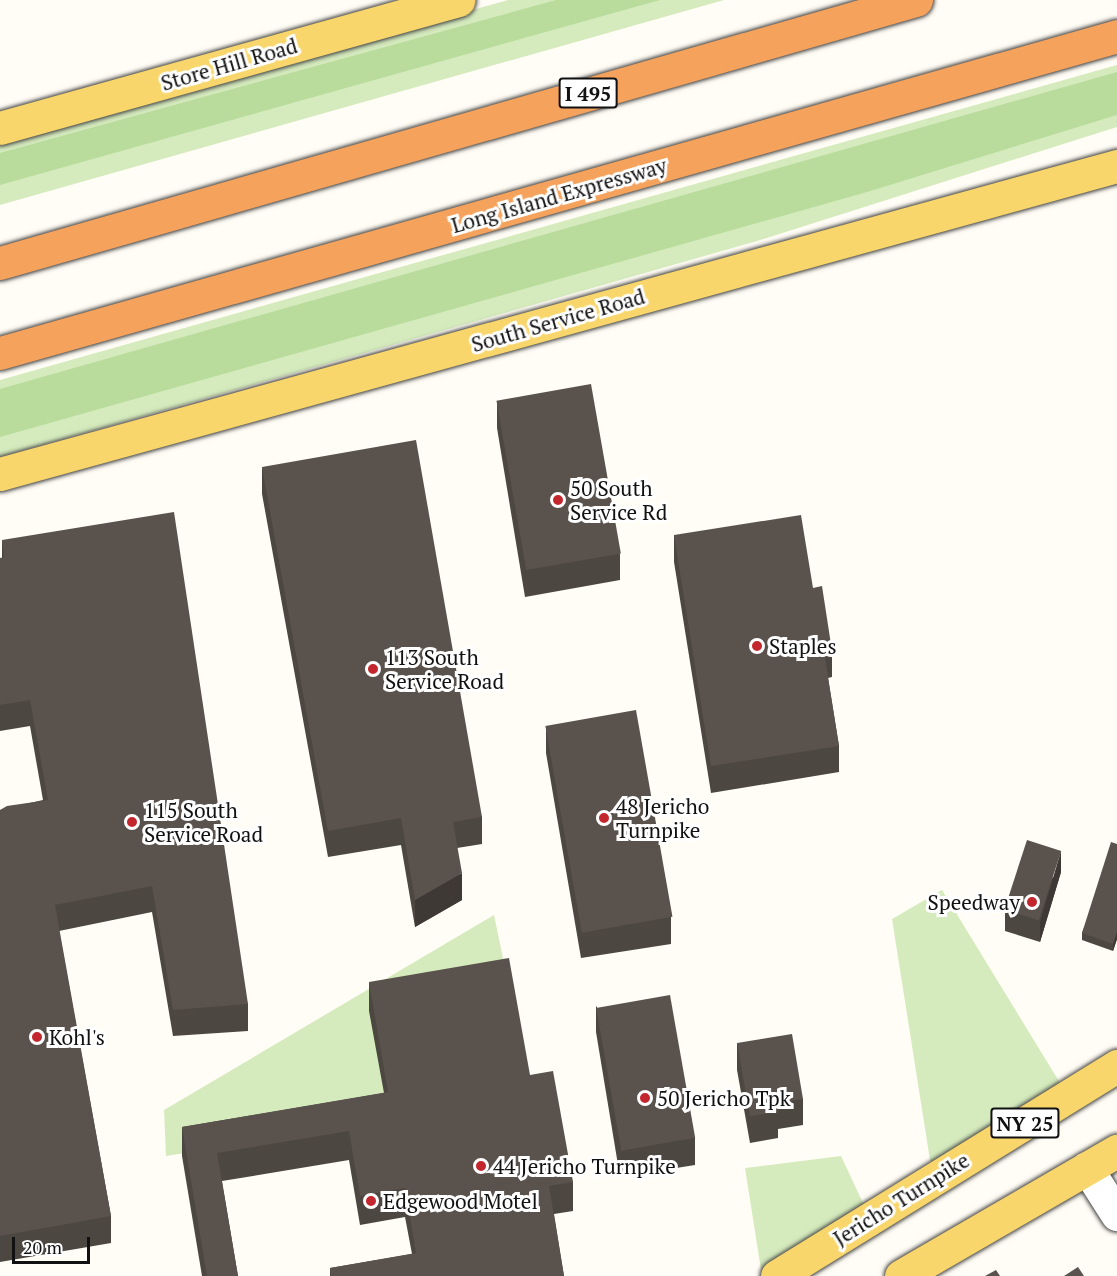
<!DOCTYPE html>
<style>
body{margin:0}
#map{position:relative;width:1117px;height:1276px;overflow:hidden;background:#fffdf5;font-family:"PT Serif",serif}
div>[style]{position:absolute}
.green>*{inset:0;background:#d5ebbd}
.forest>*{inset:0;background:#b9dc9c}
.roads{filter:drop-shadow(0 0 2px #444) drop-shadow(0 0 2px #444)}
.minor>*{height:32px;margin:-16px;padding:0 16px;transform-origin:16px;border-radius:16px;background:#fff}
.major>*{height:33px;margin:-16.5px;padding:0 16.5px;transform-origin:16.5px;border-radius:16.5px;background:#f9d66b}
.highway>*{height:33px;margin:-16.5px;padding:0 16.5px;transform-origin:16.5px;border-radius:16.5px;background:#f5a25d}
.wall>*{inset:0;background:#4d4742}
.shaded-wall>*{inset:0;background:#3f3936}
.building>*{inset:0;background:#5a524d;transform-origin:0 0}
.dots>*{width:16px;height:16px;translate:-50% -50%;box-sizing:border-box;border:3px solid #fff;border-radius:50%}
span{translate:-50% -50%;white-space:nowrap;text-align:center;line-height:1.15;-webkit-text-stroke:6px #fff;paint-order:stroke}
.shield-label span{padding:2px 4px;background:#fff;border:2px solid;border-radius:4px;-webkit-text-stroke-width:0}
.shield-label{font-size:20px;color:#111;font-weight:700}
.street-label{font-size:21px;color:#111}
.poi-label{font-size:21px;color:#111}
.left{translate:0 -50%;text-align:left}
.right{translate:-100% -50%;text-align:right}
.scale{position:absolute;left:12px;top:1237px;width:78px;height:27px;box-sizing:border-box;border:3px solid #111;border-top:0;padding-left:8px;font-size:18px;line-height:21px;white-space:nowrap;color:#111;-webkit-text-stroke:4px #fff;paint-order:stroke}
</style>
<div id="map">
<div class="green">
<div style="clip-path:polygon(508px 0,724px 0,0 205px,0 142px)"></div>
<div style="clip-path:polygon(1117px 65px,1117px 127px,757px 241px,0 457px,0 380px)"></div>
<div style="clip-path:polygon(942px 890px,1068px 1096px,933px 1179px,892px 919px)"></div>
<div style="clip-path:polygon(494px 915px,509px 987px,389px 1121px,166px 1156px,164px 1110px)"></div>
<div style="clip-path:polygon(841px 1156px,870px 1218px,762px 1276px,745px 1168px)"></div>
</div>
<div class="forest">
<div style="clip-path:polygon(556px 0,660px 0,0 185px,0 153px)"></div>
<div style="clip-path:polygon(1117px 72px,1117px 115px,867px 192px,0 437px,0 389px)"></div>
</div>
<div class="roads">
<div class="minor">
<div style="left:1087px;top:1168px;width:56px;rotate:57.4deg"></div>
</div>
<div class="major">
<div style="left:0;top:128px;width:476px;rotate:-15.6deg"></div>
<div style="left:0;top:474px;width:1159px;rotate:-15.42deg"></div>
<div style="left:777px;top:1276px;width:400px;rotate:-31.7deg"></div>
<div style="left:901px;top:1276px;width:250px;rotate:-30.1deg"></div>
</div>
<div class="highway">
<div style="left:0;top:263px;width:953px;rotate:-16.02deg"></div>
<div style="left:0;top:353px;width:1161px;rotate:-15.84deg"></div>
</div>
</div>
<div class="wall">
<div style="clip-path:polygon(497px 402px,620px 554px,620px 580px,525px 597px,497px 428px)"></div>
<div style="clip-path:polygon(262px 467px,482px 817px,482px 844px,457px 848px,462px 900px,415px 927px,401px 845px,328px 857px,262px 494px)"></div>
<div style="clip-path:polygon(674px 535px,813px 588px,832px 651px,832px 677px,828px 678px,839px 746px,839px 772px,711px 793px,674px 562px)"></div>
<div style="clip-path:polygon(2px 540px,248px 1004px,248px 1031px,173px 1036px,152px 912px,59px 931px,111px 1216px,111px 1243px,0 1262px,0 810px,43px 800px,30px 726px,0 731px,0 558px,2px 558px)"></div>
<div style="clip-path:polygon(546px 727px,671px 917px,671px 944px,581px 958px,546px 753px)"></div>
<div style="clip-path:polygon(1117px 844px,1117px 939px,1113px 951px,1082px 940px,1082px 933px)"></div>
<div style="clip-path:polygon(1061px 872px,1040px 942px,1005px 931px,1005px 910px)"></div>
<div style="clip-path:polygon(369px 982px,530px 1075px,573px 1182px,573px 1211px,554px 1214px,564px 1276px,330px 1276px,330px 1268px,412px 1254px,405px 1217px,360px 1225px,349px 1160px,222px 1181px,238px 1276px,202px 1276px,182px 1156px,182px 1127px,384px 1093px,369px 1011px)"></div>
<div style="clip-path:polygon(596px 1006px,695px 1138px,695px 1165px,620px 1177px,596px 1032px)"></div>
<div style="clip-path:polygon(737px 1043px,803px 1099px,803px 1125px,778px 1129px,778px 1138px,750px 1143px,737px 1070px)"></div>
</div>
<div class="shaded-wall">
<div style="clip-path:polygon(1061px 851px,1061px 872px,1040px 942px,1040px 922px)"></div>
<div style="clip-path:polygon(462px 873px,462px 900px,415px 927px,415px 900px)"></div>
<div style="clip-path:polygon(1117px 932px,1117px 939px,1113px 951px,1113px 944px)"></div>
</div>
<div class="building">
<div style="left:591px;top:384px;width:172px;height:96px;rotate:80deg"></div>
<div style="clip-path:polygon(416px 440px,482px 817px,453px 822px,462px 873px,415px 900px,401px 818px,328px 831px,262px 467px)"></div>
<div style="clip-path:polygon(174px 512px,248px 1004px,173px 1010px,152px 886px,55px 905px,111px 1216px,0 1236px,0 810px,7px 806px,48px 800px,30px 700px,0 705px,0 558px,4px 557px,2px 540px)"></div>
<div style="clip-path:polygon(801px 515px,813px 588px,822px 586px,832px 651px,824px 652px,839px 746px,711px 766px,674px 535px)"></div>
<div style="left:636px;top:710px;width:210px;height:92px;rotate:80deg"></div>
<div style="left:1027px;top:840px;width:36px;height:73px;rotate:18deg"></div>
<div style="clip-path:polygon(1111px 842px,1117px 844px,1117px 932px,1113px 944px,1082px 933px)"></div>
<div style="clip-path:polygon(509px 958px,530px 1075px,553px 1071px,573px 1182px,549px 1186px,564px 1276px,331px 1276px,330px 1268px,416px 1253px,405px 1188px,360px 1196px,349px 1131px,217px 1153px,238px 1276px,207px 1276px,182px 1127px,388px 1092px,369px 982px)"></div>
<div style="left:670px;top:995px;width:145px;height:75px;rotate:80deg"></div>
<div style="clip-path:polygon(792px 1034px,803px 1099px,777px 1103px,778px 1112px,750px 1116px,737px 1043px)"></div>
<div style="clip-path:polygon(1078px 1267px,1084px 1276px,1064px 1276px)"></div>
<div style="clip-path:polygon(996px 1270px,1000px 1276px,985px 1276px)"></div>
</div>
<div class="dots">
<div style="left:558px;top:500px;background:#c4262e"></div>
<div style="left:757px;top:646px;background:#c4262e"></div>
<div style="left:373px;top:669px;background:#c4262e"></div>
<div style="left:604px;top:818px;background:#c4262e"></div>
<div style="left:132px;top:822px;background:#c4262e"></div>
<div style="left:1032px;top:902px;background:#c4262e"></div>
<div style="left:37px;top:1037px;background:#c4262e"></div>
<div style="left:645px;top:1098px;background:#c4262e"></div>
<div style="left:481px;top:1166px;background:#c4262e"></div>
<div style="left:371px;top:1201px;background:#c4262e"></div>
</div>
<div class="shield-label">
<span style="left:588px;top:93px">I 495</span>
<span style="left:1025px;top:1123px">NY 25</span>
</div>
<div class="street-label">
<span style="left:229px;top:64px;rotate:-16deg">Store Hill Road</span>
<span style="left:559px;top:195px;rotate:-16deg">Long Island Expressway</span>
<span style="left:558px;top:320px;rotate:-16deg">South Service Road</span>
<span style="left:901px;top:1199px;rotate:-32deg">Jericho Turnpike</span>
</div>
<div class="poi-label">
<span class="left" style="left:570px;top:500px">50 South<br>Service Rd</span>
<span class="left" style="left:769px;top:646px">Staples</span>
<span class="left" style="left:385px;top:669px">113 South<br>Service Road</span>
<span class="left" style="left:616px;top:818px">48 Jericho<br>Turnpike</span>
<span class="left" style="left:144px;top:822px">115 South<br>Service Road</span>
<span class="right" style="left:1020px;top:902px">Speedway</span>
<span class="left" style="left:49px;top:1037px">Kohl's</span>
<span class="left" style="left:657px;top:1098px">50 Jericho Tpk</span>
<span class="left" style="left:493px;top:1166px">44 Jericho Turnpike</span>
<span class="left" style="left:383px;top:1201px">Edgewood Motel</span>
</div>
<div class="scale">20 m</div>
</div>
